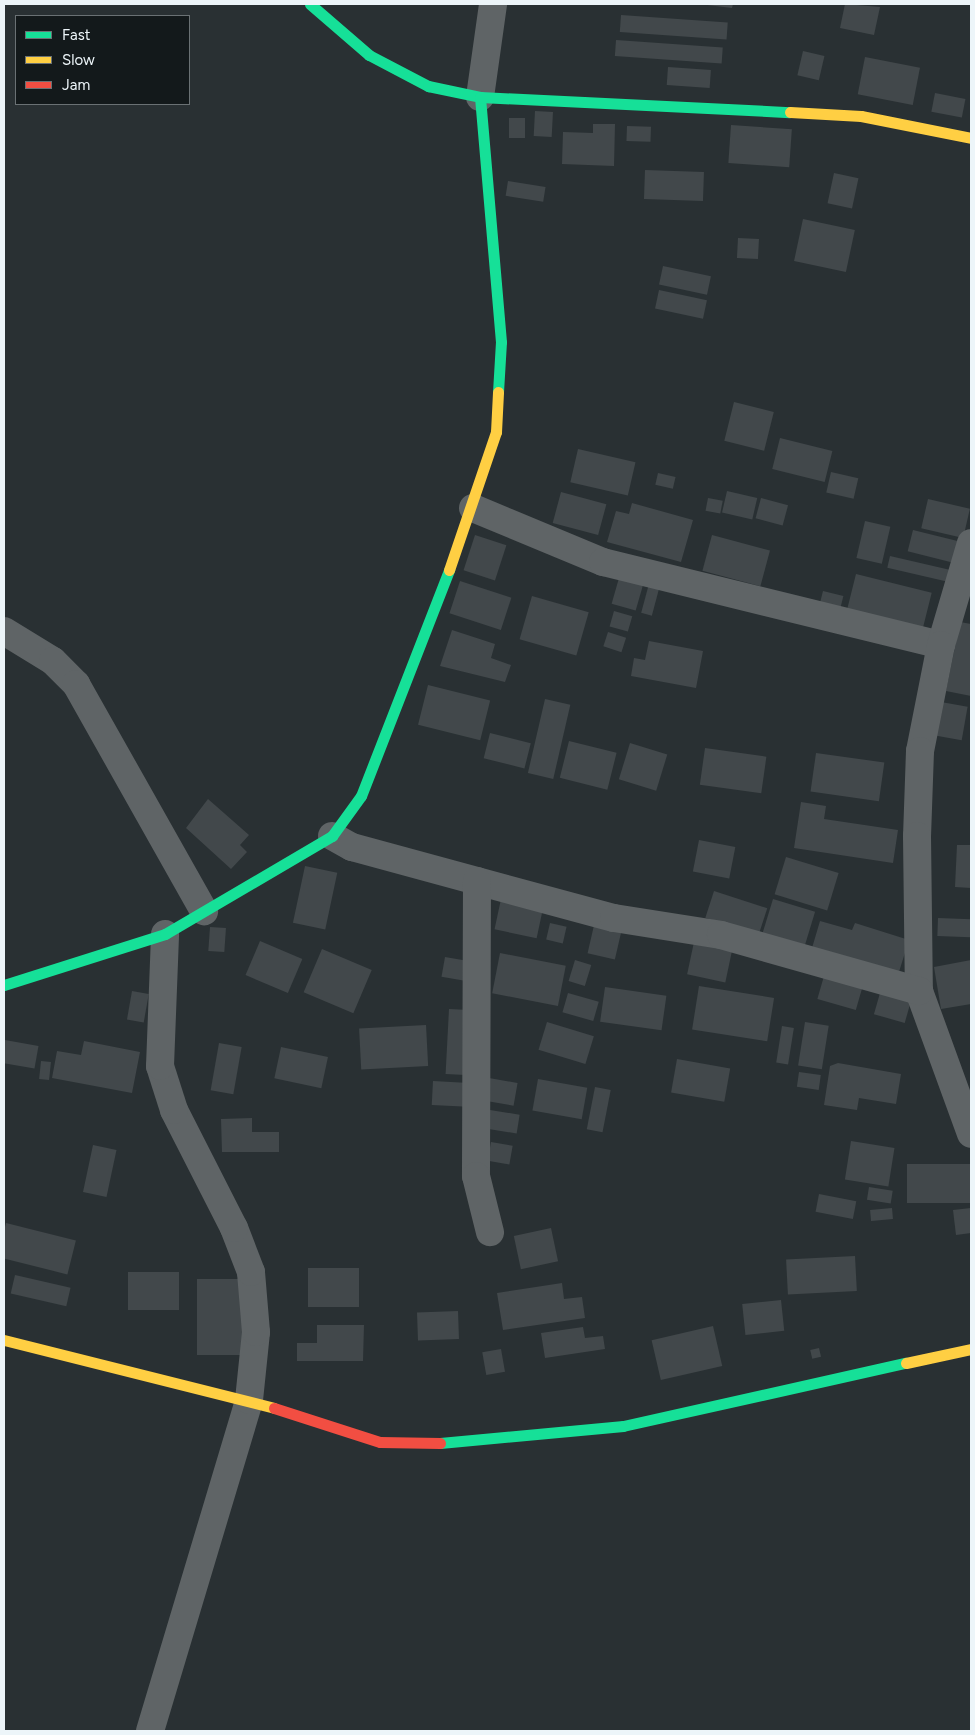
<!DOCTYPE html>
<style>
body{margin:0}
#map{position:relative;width:975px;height:1735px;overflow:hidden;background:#293033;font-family:Figtree,sans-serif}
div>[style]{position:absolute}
.building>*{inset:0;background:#42484b;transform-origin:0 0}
.street>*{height:28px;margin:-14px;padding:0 14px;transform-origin:14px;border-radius:14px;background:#5f6466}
.fast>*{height:11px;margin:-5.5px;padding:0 5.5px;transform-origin:5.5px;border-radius:5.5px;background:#16e098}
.slow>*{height:11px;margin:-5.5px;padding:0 5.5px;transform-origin:5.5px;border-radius:5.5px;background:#ffcf43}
.jam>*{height:11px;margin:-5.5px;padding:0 5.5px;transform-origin:5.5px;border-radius:5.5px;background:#f24e42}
span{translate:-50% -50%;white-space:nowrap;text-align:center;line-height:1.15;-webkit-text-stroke:4px #13191b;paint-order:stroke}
.frame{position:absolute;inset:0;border:5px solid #edf5f9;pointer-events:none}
.legend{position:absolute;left:15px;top:15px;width:175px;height:90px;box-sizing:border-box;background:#13191b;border:1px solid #6a7174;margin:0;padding:6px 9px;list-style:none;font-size:15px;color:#edf5f9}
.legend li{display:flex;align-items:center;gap:10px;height:25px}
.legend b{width:25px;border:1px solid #6a7174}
</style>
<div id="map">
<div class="building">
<div style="clip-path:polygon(699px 4px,733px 4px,732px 8px)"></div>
<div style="clip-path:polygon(845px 4px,880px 7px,874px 35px,840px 28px)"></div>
<div style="left:621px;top:15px;width:107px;height:17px;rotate:4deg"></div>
<div style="left:616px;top:40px;width:107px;height:16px;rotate:4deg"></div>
<div style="left:803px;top:51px;width:22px;height:25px;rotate:13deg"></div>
<div style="left:865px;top:57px;width:56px;height:38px;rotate:11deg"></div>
<div style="left:668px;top:67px;width:43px;height:18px;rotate:4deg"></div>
<div style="left:935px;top:93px;width:31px;height:19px;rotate:11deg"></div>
<div style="left:535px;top:111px;width:18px;height:25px;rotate:3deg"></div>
<div style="left:509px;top:118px;width:16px;height:20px"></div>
<div style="clip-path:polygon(593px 124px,615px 124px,614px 166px,562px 164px,563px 132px,593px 133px)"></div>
<div style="left:731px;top:125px;width:61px;height:38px;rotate:4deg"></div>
<div style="left:627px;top:126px;width:24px;height:15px;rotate:2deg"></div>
<div style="left:645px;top:170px;width:59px;height:29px;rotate:2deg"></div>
<div style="left:834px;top:173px;width:25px;height:31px;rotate:12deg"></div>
<div style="left:508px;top:181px;width:38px;height:15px;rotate:9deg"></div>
<div style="left:803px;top:219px;width:53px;height:43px;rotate:12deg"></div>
<div style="left:738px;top:238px;width:21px;height:20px;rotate:3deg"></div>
<div style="left:663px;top:266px;width:49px;height:19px;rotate:12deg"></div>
<div style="left:659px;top:290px;width:49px;height:19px;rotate:12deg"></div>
<div style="left:734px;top:402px;width:41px;height:40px;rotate:14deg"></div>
<div style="left:780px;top:438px;width:54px;height:32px;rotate:14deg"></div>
<div style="left:578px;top:449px;width:59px;height:34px;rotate:13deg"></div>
<div style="left:831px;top:472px;width:28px;height:21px;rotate:13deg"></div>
<div style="left:658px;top:473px;width:18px;height:12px;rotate:13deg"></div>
<div style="left:727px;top:491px;width:31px;height:22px;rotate:13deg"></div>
<div style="left:561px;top:492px;width:47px;height:32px;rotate:15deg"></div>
<div style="left:708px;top:498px;width:15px;height:13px;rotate:11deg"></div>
<div style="left:761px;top:498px;width:28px;height:21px;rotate:15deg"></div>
<div style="left:928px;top:499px;width:43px;height:30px;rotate:13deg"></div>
<div style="clip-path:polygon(632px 503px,693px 520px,681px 562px,607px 542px,616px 511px,629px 514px)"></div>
<div style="left:865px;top:521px;width:26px;height:38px;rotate:13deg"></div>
<div style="left:913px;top:530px;width:50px;height:22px;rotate:14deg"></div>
<div style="left:475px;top:535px;width:33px;height:37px;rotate:18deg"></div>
<div style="left:712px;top:535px;width:60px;height:37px;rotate:15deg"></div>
<div style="left:890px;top:556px;width:61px;height:12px;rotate:13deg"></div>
<div style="left:621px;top:571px;width:25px;height:34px;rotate:16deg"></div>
<div style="left:856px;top:574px;width:78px;height:36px;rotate:14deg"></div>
<div style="left:650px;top:580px;width:11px;height:34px;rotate:15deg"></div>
<div style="left:460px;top:581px;width:54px;height:34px;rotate:18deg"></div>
<div style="left:823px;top:591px;width:21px;height:14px;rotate:14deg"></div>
<div style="left:532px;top:596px;width:59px;height:45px;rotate:16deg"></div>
<div style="left:614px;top:611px;width:19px;height:16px;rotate:16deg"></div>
<div style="clip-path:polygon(960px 622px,971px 624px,971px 696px,946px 691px)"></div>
<div style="clip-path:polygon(452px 630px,495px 644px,491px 658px,511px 665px,505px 682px,440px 666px)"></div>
<div style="left:608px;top:632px;width:19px;height:15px;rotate:18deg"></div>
<div style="clip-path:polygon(649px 641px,703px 651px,696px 688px,631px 676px,634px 658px,645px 660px)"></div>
<div style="left:428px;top:685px;width:64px;height:41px;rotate:14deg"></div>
<div style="left:545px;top:699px;width:26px;height:76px;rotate:13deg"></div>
<div style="left:941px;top:702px;width:27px;height:34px;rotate:10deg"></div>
<div style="left:490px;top:733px;width:42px;height:26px;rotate:14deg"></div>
<div style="left:569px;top:741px;width:49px;height:38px;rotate:14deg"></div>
<div style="left:630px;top:743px;width:39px;height:38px;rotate:17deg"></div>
<div style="left:705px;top:748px;width:62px;height:37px;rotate:8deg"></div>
<div style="left:816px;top:753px;width:69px;height:39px;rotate:8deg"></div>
<div style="clip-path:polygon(208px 799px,249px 835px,240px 845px,247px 852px,231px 869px,186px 828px)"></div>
<div style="clip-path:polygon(801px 802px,826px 806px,824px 819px,898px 830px,893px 863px,794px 848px)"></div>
<div style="left:699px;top:840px;width:37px;height:32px;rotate:11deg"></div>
<div style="clip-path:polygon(957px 845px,971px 845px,971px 888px,955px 887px)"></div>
<div style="left:786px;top:857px;width:55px;height:39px;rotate:17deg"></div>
<div style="left:305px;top:866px;width:33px;height:58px;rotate:12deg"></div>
<div style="left:714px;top:891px;width:56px;height:28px;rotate:18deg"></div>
<div style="left:501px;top:899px;width:43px;height:31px;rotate:12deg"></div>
<div style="left:773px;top:899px;width:44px;height:39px;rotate:17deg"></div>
<div style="left:938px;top:918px;width:33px;height:18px;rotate:2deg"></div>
<div style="left:595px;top:921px;width:28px;height:33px;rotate:13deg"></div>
<div style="clip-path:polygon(820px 921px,852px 930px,855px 923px,909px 940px,898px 975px,812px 948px)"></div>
<div style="left:550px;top:923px;width:17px;height:17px;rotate:13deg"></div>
<div style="left:210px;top:927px;width:16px;height:24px;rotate:4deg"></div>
<div style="left:260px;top:941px;width:46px;height:37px;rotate:23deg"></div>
<div style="left:694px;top:942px;width:39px;height:33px;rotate:12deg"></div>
<div style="left:322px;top:949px;width:54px;height:47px;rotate:23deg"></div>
<div style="left:500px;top:953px;width:67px;height:41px;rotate:11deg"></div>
<div style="left:445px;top:957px;width:28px;height:20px;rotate:10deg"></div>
<div style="left:575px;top:960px;width:17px;height:22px;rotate:17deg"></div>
<div style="clip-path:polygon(971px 960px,971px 1004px,941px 1009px,934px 967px)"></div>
<div style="left:824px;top:976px;width:40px;height:24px;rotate:16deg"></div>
<div style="left:699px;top:986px;width:76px;height:44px;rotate:9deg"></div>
<div style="left:605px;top:987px;width:62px;height:35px;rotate:8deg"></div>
<div style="left:132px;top:991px;width:17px;height:29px;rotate:10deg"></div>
<div style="left:568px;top:993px;width:32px;height:20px;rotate:16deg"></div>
<div style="left:880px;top:993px;width:32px;height:22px;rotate:16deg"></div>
<div style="left:449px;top:1009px;width:20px;height:65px;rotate:3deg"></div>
<div style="left:547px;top:1022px;width:49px;height:29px;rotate:17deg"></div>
<div style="left:805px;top:1022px;width:24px;height:44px;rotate:9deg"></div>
<div style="left:426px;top:1025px;width:41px;height:67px;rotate:87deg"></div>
<div style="left:782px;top:1026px;width:12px;height:37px;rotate:9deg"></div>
<div style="left:5px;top:1040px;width:34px;height:23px;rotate:10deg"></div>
<div style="clip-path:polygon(84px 1041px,140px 1052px,132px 1093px,52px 1078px,57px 1051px,81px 1055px)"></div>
<div style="left:219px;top:1043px;width:23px;height:48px;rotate:10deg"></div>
<div style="left:281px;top:1047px;width:48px;height:32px;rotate:12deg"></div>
<div style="left:677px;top:1059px;width:54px;height:34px;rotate:10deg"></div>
<div style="left:41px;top:1061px;width:10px;height:18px;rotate:6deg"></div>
<div style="clip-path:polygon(838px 1063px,901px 1074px,896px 1104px,859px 1098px,857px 1110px,824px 1105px,830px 1066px)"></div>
<div style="left:799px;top:1072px;width:22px;height:15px;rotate:8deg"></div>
<div style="left:489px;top:1078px;width:29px;height:23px;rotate:10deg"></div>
<div style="left:538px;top:1079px;width:50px;height:32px;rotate:10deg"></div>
<div style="left:433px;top:1081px;width:36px;height:24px;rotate:3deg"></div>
<div style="left:595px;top:1087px;width:16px;height:43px;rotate:11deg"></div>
<div style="left:490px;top:1110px;width:30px;height:19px;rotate:9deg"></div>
<div style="clip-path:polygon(252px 1118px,252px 1132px,279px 1132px,279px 1152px,222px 1152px,221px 1119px)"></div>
<div style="left:851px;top:1141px;width:44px;height:39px;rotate:9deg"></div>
<div style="left:491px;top:1142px;width:22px;height:19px;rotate:10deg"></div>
<div style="left:93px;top:1145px;width:24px;height:48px;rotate:12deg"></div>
<div style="left:971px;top:1164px;width:39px;height:64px;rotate:90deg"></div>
<div style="left:869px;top:1187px;width:24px;height:13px;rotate:9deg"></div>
<div style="left:819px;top:1194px;width:38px;height:18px;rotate:11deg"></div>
<div style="left:892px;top:1208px;width:11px;height:22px;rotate:85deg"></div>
<div style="clip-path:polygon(971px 1208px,971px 1233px,956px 1235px,953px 1210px)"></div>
<div style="left:6px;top:1223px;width:72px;height:35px;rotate:14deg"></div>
<div style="left:551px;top:1228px;width:34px;height:38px;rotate:78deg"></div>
<div style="left:855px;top:1256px;width:35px;height:69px;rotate:87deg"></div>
<div style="left:308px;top:1268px;width:51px;height:39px"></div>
<div style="left:128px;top:1272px;width:51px;height:38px"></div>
<div style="left:15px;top:1275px;width:57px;height:19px;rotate:13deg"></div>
<div style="left:197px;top:1279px;width:47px;height:76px"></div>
<div style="clip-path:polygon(562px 1283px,564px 1299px,582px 1297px,585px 1318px,503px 1330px,497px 1293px)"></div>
<div style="left:781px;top:1300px;width:31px;height:39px;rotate:84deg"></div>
<div style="left:458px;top:1311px;width:28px;height:41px;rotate:88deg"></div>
<div style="clip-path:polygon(317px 1325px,364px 1325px,363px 1361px,297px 1361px,297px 1343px,317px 1343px)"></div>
<div style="left:713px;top:1326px;width:41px;height:63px;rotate:77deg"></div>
<div style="clip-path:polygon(583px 1327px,585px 1338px,603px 1336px,605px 1349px,545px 1358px,541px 1333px)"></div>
<div style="left:819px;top:1348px;width:9px;height:9px;rotate:77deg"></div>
<div style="left:501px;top:1349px;width:23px;height:19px;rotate:80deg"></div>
</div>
<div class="street">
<div style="left:480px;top:97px;width:94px;rotate:-82deg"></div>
<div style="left:473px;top:508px;width:141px;rotate:22.6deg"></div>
<div style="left:603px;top:562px;width:348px;rotate:13.8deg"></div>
<div style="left:971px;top:543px;width:106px;rotate:106.4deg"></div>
<div style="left:941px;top:645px;width:108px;rotate:101.2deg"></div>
<div style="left:920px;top:751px;width:85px;rotate:92deg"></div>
<div style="left:917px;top:836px;width:155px;rotate:89.3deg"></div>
<div style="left:919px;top:991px;width:152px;rotate:70deg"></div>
<div style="left:4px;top:631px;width:57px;rotate:31.5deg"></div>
<div style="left:53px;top:661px;width:33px;rotate:45deg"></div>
<div style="left:76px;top:684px;width:261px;rotate:60.6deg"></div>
<div style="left:332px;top:836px;width:23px;rotate:29deg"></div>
<div style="left:352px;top:847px;width:271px;rotate:15.2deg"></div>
<div style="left:614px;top:918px;width:108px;rotate:9deg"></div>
<div style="left:721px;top:935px;width:206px;rotate:15.8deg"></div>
<div style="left:477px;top:881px;width:295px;rotate:90.2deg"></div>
<div style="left:476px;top:1176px;width:58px;rotate:76deg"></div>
<div style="left:150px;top:1731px;width:345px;rotate:-73.3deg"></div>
<div style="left:249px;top:1400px;width:68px;rotate:-84.1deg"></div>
<div style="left:256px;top:1332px;width:60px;rotate:-94.8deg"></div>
<div style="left:251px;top:1272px;width:47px;rotate:-111.1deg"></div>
<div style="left:234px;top:1228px;width:132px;rotate:-117deg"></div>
<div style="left:174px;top:1110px;width:46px;rotate:-107.7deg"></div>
<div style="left:160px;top:1066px;width:132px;rotate:-87.8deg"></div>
</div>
<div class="fast">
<div style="left:310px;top:4px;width:78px;rotate:40.8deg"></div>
<div style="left:369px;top:55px;width:67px;rotate:27.7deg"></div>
<div style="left:428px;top:86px;width:53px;rotate:11.9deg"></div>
<div style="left:498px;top:392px;width:50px;rotate:-86.6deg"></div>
<div style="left:501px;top:342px;width:246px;rotate:-94.9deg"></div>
<div style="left:480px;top:97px;width:310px;rotate:2.8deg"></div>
<div style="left:4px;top:985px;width:169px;rotate:-17.6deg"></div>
<div style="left:165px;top:934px;width:194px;rotate:-30.4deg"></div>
<div style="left:332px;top:836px;width:49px;rotate:-54.1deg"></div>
<div style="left:361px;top:796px;width:243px;rotate:-68.7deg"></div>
<div style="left:440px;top:1443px;width:184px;rotate:-5.3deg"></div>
<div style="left:623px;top:1426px;width:290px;rotate:-12.6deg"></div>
</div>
<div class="slow">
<div style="left:790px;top:112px;width:71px;rotate:3.2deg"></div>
<div style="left:861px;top:116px;width:112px;rotate:11.3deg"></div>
<div style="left:449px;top:570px;width:146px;rotate:-71.2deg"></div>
<div style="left:496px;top:432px;width:40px;rotate:-87.1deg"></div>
<div style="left:4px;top:1340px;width:278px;rotate:14.1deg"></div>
<div style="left:906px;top:1363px;width:66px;rotate:-12.2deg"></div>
</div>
<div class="jam">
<div style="left:274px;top:1408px;width:111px;rotate:17.8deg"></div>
<div style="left:380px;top:1442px;width:60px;rotate:1deg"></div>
</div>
<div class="frame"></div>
<ul class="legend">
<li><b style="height:6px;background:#16e098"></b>Fast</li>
<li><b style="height:6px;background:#ffcf43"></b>Slow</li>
<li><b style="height:6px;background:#f24e42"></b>Jam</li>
</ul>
</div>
